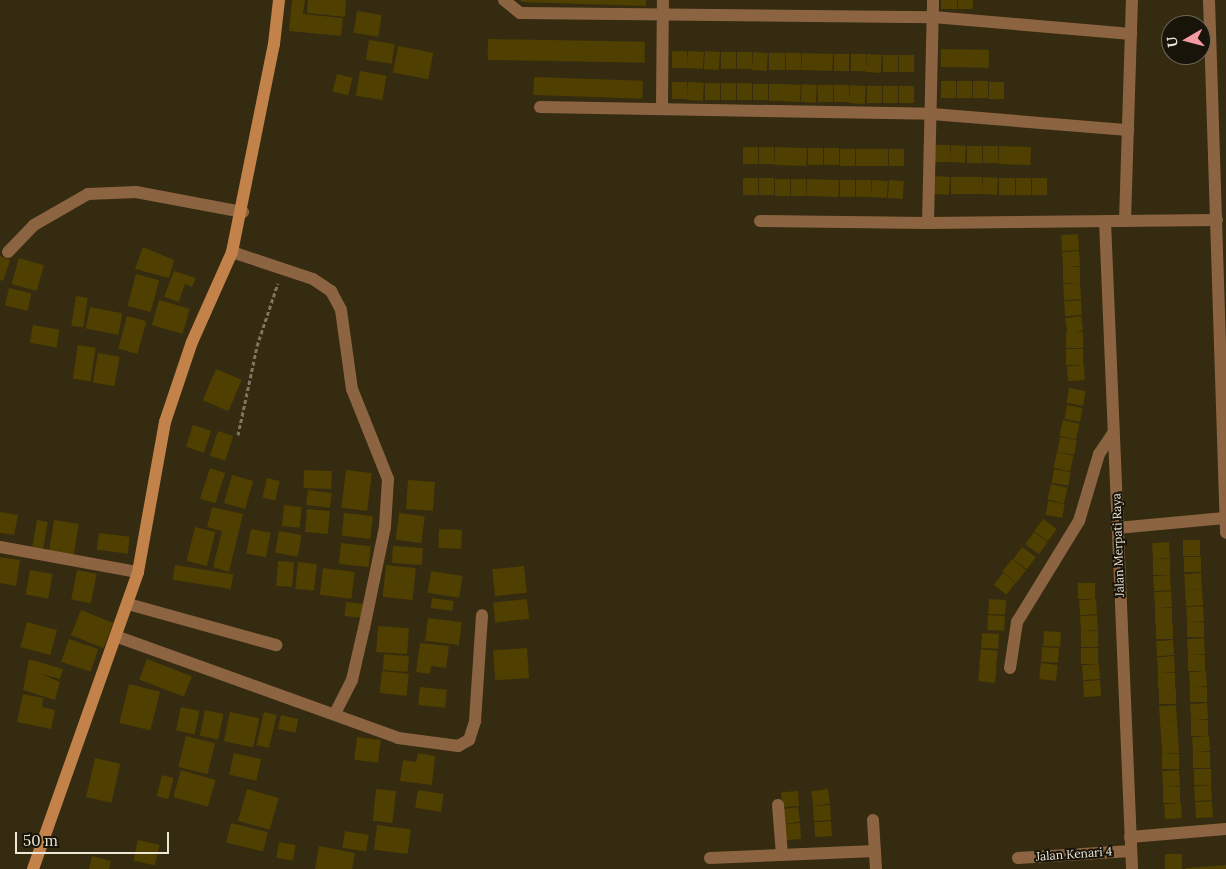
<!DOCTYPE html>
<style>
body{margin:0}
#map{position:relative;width:1226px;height:869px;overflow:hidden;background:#342b10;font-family:Lora,serif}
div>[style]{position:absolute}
.building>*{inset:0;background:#4f3f00;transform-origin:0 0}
.path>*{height:3px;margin-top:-1.5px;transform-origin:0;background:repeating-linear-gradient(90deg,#7e7660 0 4px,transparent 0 6.5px)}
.street>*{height:12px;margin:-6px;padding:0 6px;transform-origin:6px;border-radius:6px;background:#8c6441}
.secondary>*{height:12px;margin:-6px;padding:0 6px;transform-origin:6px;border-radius:6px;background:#c28249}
span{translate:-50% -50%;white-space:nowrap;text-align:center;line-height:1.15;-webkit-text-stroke:4px #181409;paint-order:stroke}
.street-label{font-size:12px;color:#ece7d7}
.north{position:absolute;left:1161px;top:15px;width:50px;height:50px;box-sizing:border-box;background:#181409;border:1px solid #6d685b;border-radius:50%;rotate:262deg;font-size:14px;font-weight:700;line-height:20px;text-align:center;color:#ece7d7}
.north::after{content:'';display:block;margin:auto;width:18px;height:22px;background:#f49aa2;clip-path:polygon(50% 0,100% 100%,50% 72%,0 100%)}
.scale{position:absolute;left:15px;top:832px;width:154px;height:22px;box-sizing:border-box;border:2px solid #ece7d7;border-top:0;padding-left:6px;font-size:15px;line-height:18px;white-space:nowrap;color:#ece7d7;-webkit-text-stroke:4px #181409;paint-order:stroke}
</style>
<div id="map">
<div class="building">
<div style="clip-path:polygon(292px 0,305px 0,303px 14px,343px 18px,341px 36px,289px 31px)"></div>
<div style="clip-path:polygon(308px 0,346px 0,345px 17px,307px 13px)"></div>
<div style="clip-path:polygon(521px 0,646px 0,646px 6px,521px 2px)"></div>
<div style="left:941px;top:0;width:16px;height:9px"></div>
<div style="left:958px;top:0;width:15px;height:9px"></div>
<div style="left:357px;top:11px;width:25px;height:22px;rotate:9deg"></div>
<div style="left:488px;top:39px;width:157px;height:21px;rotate:1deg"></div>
<div style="left:369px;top:40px;width:26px;height:20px;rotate:9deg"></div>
<div style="left:398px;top:46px;width:36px;height:27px;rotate:11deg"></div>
<div style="left:941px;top:49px;width:48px;height:18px;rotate:1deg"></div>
<div style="left:672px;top:51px;width:15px;height:17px"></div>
<div style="left:688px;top:51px;width:16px;height:17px;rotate:4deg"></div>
<div style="left:705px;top:51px;width:15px;height:18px;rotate:4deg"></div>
<div style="left:721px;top:52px;width:15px;height:17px"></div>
<div style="left:737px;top:52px;width:15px;height:17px"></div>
<div style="left:753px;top:52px;width:15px;height:18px;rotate:4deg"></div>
<div style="left:769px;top:53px;width:16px;height:17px"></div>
<div style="left:786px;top:53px;width:15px;height:17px"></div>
<div style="left:802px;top:53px;width:31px;height:17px;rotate:2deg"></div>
<div style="left:834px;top:54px;width:15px;height:17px"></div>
<div style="left:851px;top:54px;width:15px;height:17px"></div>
<div style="left:867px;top:54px;width:15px;height:18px;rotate:4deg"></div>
<div style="left:883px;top:55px;width:15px;height:17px"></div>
<div style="left:899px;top:55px;width:15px;height:17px"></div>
<div style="left:360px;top:71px;width:27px;height:25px;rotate:10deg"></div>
<div style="left:337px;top:74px;width:16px;height:18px;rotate:14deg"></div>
<div style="left:534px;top:77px;width:109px;height:18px;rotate:2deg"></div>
<div style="left:941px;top:81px;width:15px;height:17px"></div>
<div style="left:957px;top:81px;width:15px;height:17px"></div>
<div style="left:973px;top:81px;width:15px;height:17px"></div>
<div style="left:672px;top:82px;width:15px;height:17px"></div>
<div style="left:688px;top:82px;width:16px;height:18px;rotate:4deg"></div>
<div style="left:989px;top:82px;width:15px;height:17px"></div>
<div style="left:705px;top:83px;width:15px;height:17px"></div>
<div style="left:721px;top:83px;width:15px;height:17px"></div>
<div style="left:737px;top:83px;width:15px;height:17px"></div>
<div style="left:753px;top:84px;width:15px;height:16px"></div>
<div style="left:769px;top:84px;width:16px;height:17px"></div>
<div style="left:785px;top:84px;width:16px;height:17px;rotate:4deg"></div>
<div style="left:802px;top:84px;width:15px;height:18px;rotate:4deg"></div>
<div style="left:818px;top:85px;width:15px;height:17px"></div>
<div style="left:834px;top:85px;width:15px;height:17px"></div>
<div style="left:850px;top:85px;width:16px;height:18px;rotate:4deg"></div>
<div style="left:867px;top:86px;width:15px;height:17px"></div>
<div style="left:883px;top:86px;width:15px;height:17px"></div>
<div style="left:899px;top:86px;width:15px;height:17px"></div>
<div style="left:935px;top:145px;width:15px;height:17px"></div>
<div style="left:951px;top:145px;width:15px;height:17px;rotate:4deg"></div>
<div style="left:967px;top:146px;width:15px;height:17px"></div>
<div style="left:983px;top:146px;width:15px;height:17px"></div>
<div style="left:999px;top:146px;width:32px;height:18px;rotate:2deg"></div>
<div style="left:743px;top:147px;width:15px;height:17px"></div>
<div style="left:759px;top:147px;width:15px;height:17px"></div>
<div style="left:775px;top:147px;width:32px;height:18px;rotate:2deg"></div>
<div style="left:808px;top:148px;width:15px;height:17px"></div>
<div style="left:824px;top:148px;width:15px;height:17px"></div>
<div style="left:840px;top:149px;width:15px;height:17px"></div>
<div style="left:856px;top:149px;width:16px;height:17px"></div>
<div style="left:872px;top:149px;width:16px;height:17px"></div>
<div style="left:889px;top:149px;width:15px;height:17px"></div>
<div style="left:935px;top:176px;width:15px;height:18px;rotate:4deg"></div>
<div style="left:951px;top:177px;width:31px;height:17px"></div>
<div style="left:983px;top:177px;width:15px;height:17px;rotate:4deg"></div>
<div style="left:743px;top:178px;width:15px;height:17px"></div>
<div style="left:759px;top:178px;width:15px;height:17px"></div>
<div style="left:999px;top:178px;width:16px;height:17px"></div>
<div style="left:1016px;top:178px;width:15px;height:17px"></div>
<div style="left:1032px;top:178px;width:15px;height:17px"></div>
<div style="left:775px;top:179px;width:15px;height:17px"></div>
<div style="left:791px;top:179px;width:15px;height:17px"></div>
<div style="left:807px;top:179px;width:32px;height:17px;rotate:2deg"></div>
<div style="left:840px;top:180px;width:15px;height:17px"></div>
<div style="left:856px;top:180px;width:15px;height:17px"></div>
<div style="left:872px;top:180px;width:16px;height:17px;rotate:4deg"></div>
<div style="left:889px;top:180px;width:15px;height:18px;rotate:4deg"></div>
<div style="left:1078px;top:234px;width:16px;height:17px;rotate:86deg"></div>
<div style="clip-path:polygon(143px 247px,174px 260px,169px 278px,135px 269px)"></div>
<div style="left:1079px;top:251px;width:15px;height:17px;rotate:86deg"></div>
<div style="clip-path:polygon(0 256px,10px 260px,3px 281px,0 280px)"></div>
<div style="left:19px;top:258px;width:26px;height:27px;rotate:16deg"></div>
<div style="left:1080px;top:267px;width:16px;height:17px;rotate:90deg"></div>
<div style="clip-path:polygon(174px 271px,196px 278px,192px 287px,185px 284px,179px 302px,164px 297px)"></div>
<div style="left:136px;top:274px;width:24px;height:33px;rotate:15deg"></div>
<div style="left:1080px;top:283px;width:16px;height:17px;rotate:86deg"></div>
<div style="left:9px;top:288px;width:23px;height:18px;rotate:13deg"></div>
<div style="left:76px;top:296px;width:12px;height:30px;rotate:9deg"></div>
<div style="left:159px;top:300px;width:32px;height:26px;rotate:16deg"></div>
<div style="left:1081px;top:300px;width:15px;height:17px;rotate:86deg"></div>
<div style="left:90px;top:307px;width:33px;height:22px;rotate:11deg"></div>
<div style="left:127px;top:316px;width:20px;height:34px;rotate:15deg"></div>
<div style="left:1081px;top:316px;width:15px;height:16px;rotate:82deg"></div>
<div style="left:33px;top:325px;width:27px;height:18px;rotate:10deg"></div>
<div style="left:1083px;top:332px;width:16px;height:17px;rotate:90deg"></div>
<div style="left:78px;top:345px;width:18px;height:34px;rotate:9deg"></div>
<div style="left:1066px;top:349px;width:17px;height:16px"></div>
<div style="left:98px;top:353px;width:22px;height:30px;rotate:10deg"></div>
<div style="left:1084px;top:365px;width:15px;height:17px;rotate:86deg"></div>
<div style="left:216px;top:369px;width:28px;height:34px;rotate:23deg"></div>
<div style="left:1069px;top:388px;width:17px;height:15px;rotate:10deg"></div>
<div style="left:1067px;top:405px;width:16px;height:14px;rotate:11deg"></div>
<div style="left:1063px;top:420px;width:17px;height:16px;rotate:13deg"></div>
<div style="left:193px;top:425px;width:19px;height:23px;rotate:18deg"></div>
<div style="left:218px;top:431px;width:16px;height:26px;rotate:18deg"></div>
<div style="left:1060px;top:437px;width:17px;height:15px;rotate:10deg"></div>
<div style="left:1057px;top:452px;width:17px;height:16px;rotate:13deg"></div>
<div style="left:210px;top:468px;width:16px;height:32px;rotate:18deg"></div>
<div style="left:1054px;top:469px;width:17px;height:14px;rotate:10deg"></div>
<div style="left:304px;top:470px;width:28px;height:18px;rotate:2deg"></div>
<div style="left:346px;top:470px;width:26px;height:38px;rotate:7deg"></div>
<div style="left:232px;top:475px;width:22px;height:29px;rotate:16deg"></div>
<div style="left:267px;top:478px;width:13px;height:20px;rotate:13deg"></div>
<div style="left:408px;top:480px;width:27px;height:29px;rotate:4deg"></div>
<div style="left:1051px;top:484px;width:17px;height:16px;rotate:13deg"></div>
<div style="left:308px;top:490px;width:24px;height:15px;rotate:7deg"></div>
<div style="left:1048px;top:501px;width:17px;height:14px;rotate:10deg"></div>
<div style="left:284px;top:505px;width:18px;height:21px;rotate:6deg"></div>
<div style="clip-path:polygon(212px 507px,243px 514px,229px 572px,213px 567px,222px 531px,207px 527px)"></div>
<div style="left:307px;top:509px;width:23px;height:23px;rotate:5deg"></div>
<div style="clip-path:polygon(0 512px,18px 515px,14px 535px,0 533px)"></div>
<div style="left:344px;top:513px;width:29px;height:23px;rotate:6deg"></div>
<div style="left:399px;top:513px;width:26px;height:27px;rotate:7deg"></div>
<div style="left:1043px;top:519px;width:17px;height:15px;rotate:36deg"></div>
<div style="left:37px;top:520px;width:11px;height:27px;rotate:10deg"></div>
<div style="left:54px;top:520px;width:25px;height:31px;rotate:9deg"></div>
<div style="left:195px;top:527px;width:21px;height:35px;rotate:14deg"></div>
<div style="left:251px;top:529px;width:20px;height:25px;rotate:11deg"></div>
<div style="left:439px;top:529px;width:23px;height:19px;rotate:2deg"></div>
<div style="left:279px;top:531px;width:23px;height:22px;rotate:10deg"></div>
<div style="left:1034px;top:532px;width:17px;height:15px;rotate:36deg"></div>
<div style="left:99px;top:533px;width:31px;height:17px;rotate:7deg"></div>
<div style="left:1200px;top:540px;width:16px;height:17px;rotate:90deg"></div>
<div style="left:1169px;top:542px;width:16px;height:17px;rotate:86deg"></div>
<div style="left:341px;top:543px;width:30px;height:21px;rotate:6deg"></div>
<div style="left:393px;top:546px;width:30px;height:17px;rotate:4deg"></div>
<div style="left:1022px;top:547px;width:17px;height:15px;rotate:36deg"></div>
<div style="clip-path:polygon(0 557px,20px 560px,16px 586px,0 583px)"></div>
<div style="left:1201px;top:557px;width:15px;height:17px;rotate:90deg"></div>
<div style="left:1012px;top:559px;width:18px;height:16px;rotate:38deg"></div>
<div style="left:1153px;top:559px;width:17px;height:16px"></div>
<div style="left:278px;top:561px;width:16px;height:25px;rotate:4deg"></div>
<div style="left:298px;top:562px;width:19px;height:27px;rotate:6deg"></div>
<div style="left:175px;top:565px;width:59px;height:15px;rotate:9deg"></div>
<div style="left:386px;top:565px;width:30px;height:32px;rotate:6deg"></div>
<div style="left:524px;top:566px;width:27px;height:32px;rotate:84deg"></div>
<div style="left:323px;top:568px;width:32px;height:27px;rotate:7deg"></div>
<div style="left:30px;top:570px;width:23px;height:25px;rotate:10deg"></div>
<div style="left:77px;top:570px;width:20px;height:30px;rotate:11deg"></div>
<div style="left:431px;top:571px;width:32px;height:22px;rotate:9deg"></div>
<div style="left:1003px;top:573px;width:16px;height:15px;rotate:38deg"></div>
<div style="left:1201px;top:573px;width:16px;height:17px;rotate:86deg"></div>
<div style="left:1170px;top:575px;width:15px;height:17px;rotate:86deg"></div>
<div style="left:1078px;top:583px;width:17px;height:16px"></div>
<div style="left:1202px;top:589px;width:16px;height:17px;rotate:86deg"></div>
<div style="left:1171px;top:591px;width:16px;height:17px;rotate:86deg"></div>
<div style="left:432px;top:598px;width:22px;height:10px;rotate:8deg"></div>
<div style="left:527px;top:599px;width:20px;height:34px;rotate:84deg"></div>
<div style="left:989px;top:599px;width:17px;height:15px;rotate:3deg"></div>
<div style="left:1096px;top:599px;width:15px;height:17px;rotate:86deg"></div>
<div style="left:346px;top:602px;width:19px;height:14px;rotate:6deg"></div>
<div style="left:1203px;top:606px;width:15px;height:17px;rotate:86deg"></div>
<div style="left:1155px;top:608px;width:17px;height:16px"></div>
<div style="left:81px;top:610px;width:35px;height:27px;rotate:22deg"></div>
<div style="left:988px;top:615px;width:17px;height:15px;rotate:3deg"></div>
<div style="left:1097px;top:615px;width:15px;height:17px;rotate:86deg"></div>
<div style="left:428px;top:618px;width:34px;height:23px;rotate:7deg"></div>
<div style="left:27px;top:622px;width:31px;height:26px;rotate:15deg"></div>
<div style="left:1204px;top:622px;width:15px;height:17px;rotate:90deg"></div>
<div style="left:1173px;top:624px;width:15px;height:17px;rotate:90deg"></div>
<div style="left:378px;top:626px;width:31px;height:26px;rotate:4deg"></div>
<div style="left:1044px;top:631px;width:17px;height:15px;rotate:3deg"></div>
<div style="left:1098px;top:631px;width:16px;height:17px;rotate:90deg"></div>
<div style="left:982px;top:633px;width:17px;height:15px;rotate:3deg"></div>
<div style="left:1204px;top:638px;width:16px;height:17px;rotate:86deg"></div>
<div style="left:69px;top:639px;width:31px;height:24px;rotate:19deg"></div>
<div style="left:1173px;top:640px;width:15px;height:17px;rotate:86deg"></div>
<div style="clip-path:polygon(420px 643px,449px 646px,446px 668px,431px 666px,430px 674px,416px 672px)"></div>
<div style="left:1042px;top:647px;width:17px;height:15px;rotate:3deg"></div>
<div style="left:527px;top:648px;width:30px;height:34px;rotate:86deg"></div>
<div style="left:1081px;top:648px;width:17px;height:16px"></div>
<div style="left:981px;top:649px;width:17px;height:16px;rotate:7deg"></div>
<div style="left:384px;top:654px;width:25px;height:16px;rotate:5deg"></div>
<div style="left:1188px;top:655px;width:17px;height:16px"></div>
<div style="left:1174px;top:656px;width:16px;height:17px;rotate:86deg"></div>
<div style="clip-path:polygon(29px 659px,63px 669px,60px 679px,41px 674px,60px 682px,55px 700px,23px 690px)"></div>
<div style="left:147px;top:659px;width:48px;height:22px;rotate:21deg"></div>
<div style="left:1041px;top:663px;width:17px;height:16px;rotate:7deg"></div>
<div style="left:1099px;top:664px;width:15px;height:17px;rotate:86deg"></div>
<div style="left:980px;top:665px;width:17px;height:16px;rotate:7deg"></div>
<div style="left:382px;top:671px;width:27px;height:22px;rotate:6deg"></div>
<div style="left:1206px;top:671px;width:15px;height:17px;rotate:86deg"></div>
<div style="left:1158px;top:673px;width:17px;height:16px"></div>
<div style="left:1100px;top:680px;width:16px;height:17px;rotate:86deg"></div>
<div style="left:129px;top:684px;width:32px;height:40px;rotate:14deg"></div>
<div style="left:420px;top:687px;width:27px;height:18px;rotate:6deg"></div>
<div style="left:1207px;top:687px;width:15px;height:17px;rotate:90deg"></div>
<div style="left:1176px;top:689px;width:15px;height:17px;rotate:90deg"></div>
<div style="clip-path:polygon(23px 694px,43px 698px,42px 707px,55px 710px,51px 729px,17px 722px)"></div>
<div style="left:1207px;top:703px;width:16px;height:17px;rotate:86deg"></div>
<div style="left:1176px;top:705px;width:16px;height:17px;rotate:86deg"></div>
<div style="left:181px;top:707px;width:19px;height:24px;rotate:12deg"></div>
<div style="left:205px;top:710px;width:19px;height:26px;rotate:12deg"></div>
<div style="left:230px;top:712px;width:30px;height:30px;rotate:12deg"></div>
<div style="left:264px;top:712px;width:13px;height:34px;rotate:13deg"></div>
<div style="left:281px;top:715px;width:18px;height:14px;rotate:13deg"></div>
<div style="left:1191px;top:720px;width:17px;height:16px"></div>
<div style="left:1177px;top:721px;width:32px;height:17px;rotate:86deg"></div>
<div style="left:186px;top:736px;width:30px;height:32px;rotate:14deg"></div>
<div style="left:1209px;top:736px;width:15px;height:17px;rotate:86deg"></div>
<div style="left:357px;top:737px;width:24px;height:23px;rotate:7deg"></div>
<div style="left:1210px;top:752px;width:16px;height:17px;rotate:90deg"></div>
<div style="left:234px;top:753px;width:28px;height:22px;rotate:13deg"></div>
<div style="clip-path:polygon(418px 753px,435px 756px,432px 785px,400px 781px,403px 760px,416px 762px)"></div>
<div style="left:1179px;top:754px;width:15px;height:17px;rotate:90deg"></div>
<div style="left:95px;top:758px;width:26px;height:40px;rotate:13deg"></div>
<div style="left:1194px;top:769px;width:17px;height:16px"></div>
<div style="left:181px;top:770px;width:36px;height:28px;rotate:16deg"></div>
<div style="left:1179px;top:770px;width:16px;height:17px;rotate:86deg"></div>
<div style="left:162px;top:775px;width:12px;height:22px;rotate:14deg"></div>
<div style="left:1211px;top:785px;width:15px;height:17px;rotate:86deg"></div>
<div style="left:1163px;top:787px;width:17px;height:16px"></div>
<div style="left:247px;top:789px;width:33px;height:33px;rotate:16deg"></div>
<div style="left:376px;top:789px;width:20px;height:32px;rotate:6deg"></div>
<div style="left:828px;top:789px;width:15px;height:17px;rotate:82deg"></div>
<div style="left:418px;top:790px;width:26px;height:18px;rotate:9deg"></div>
<div style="left:798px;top:791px;width:15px;height:17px;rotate:86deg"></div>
<div style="left:1212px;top:801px;width:16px;height:17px;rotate:86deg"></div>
<div style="left:1181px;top:803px;width:15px;height:17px;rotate:86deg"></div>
<div style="left:830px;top:805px;width:15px;height:17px;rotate:86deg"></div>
<div style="left:798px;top:807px;width:15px;height:16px;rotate:82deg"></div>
<div style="left:831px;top:821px;width:15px;height:17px;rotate:86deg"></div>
<div style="left:231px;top:823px;width:38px;height:20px;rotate:14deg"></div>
<div style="left:800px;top:823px;width:16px;height:17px;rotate:86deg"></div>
<div style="left:377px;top:825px;width:34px;height:25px;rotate:7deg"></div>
<div style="left:345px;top:831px;width:24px;height:17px;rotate:9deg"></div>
<div style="left:138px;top:840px;width:22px;height:21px;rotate:13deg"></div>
<div style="left:279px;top:842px;width:17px;height:16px;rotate:10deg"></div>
<div style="clip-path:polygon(319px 846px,355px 853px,352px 869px,315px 869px)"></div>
<div style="left:1165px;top:854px;width:17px;height:15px"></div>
<div style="clip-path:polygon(92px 856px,111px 861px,109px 869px,89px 869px)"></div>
<div style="clip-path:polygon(1226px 865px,1226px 869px,1186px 869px,1186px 868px)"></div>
</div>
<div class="path">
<div style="left:238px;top:435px;width:91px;rotate:-77.9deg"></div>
<div style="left:257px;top:346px;width:66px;rotate:-71.6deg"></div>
</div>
<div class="street">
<div style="left:504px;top:0;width:21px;rotate:39deg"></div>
<div style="left:520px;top:13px;width:413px;rotate:0.6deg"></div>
<div style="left:933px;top:17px;width:199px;rotate:4.9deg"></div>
<div style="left:1209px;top:0;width:533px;rotate:88.17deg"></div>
<div style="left:540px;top:107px;width:392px;rotate:1deg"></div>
<div style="left:932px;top:114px;width:197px;rotate:4.7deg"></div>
<div style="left:662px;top:107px;width:107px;rotate:-89.5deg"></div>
<div style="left:760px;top:221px;width:168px;rotate:0.7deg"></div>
<div style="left:928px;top:223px;width:223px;rotate:-88.7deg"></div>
<div style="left:1105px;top:221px;width:649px;rotate:87.61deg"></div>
<div style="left:1125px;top:221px;width:221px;rotate:-88.2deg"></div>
<div style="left:928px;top:223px;width:289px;rotate:-0.6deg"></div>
<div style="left:8px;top:252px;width:37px;rotate:-46deg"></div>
<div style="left:34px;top:225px;width:62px;rotate:-29.9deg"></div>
<div style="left:88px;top:194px;width:48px;rotate:-2.4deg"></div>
<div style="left:136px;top:192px;width:109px;rotate:10.6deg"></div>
<div style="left:232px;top:252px;width:85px;rotate:18.4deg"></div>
<div style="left:313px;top:279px;width:22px;rotate:34deg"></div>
<div style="left:331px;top:291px;width:21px;rotate:62deg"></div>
<div style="left:341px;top:310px;width:80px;rotate:82.1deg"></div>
<div style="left:352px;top:389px;width:97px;rotate:68.2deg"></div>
<div style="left:388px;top:479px;width:48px;rotate:93.6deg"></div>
<div style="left:385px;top:527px;width:103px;rotate:101.7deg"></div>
<div style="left:364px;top:628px;width:53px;rotate:103deg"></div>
<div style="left:352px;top:680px;width:37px;rotate:117deg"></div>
<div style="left:1117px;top:528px;width:108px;rotate:-5.3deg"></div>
<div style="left:0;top:547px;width:140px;rotate:10.3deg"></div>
<div style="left:128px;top:604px;width:154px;rotate:15.5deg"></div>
<div style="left:118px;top:637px;width:298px;rotate:19.8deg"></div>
<div style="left:398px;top:738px;width:61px;rotate:7.6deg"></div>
<div style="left:458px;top:746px;width:13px;rotate:-29deg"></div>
<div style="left:469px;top:740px;width:20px;rotate:-72deg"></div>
<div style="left:475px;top:721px;width:106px;rotate:-86.2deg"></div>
<div style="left:1010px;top:668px;width:47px;rotate:-81.3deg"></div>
<div style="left:1017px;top:622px;width:119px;rotate:-58.5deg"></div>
<div style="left:1079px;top:521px;width:70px;rotate:-73.4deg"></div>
<div style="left:1099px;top:454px;width:25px;rotate:-56deg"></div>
<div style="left:778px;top:805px;width:50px;rotate:85.4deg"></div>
<div style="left:873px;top:820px;width:49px;rotate:86.5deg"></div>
<div style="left:1130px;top:837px;width:96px;rotate:-4.8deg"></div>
<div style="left:710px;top:858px;width:165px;rotate:-2.4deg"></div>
<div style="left:1018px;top:858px;width:113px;rotate:-3.5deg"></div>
</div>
<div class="secondary">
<div style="left:33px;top:869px;width:315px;rotate:-70.5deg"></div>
<div style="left:138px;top:572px;width:152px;rotate:-79.8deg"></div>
<div style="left:165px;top:422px;width:84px;rotate:-71.4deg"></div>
<div style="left:192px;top:342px;width:98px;rotate:-66deg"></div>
<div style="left:232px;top:252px;width:212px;rotate:-78.6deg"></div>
<div style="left:274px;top:44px;width:44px;rotate:-83.5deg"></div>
</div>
<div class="street-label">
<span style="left:1118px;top:545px;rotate:-92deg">Jalan Merpati Raya</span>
<span style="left:1074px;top:854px;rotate:-4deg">Jalan Kenari 4</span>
</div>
<div class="north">U</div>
<div class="scale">50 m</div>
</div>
